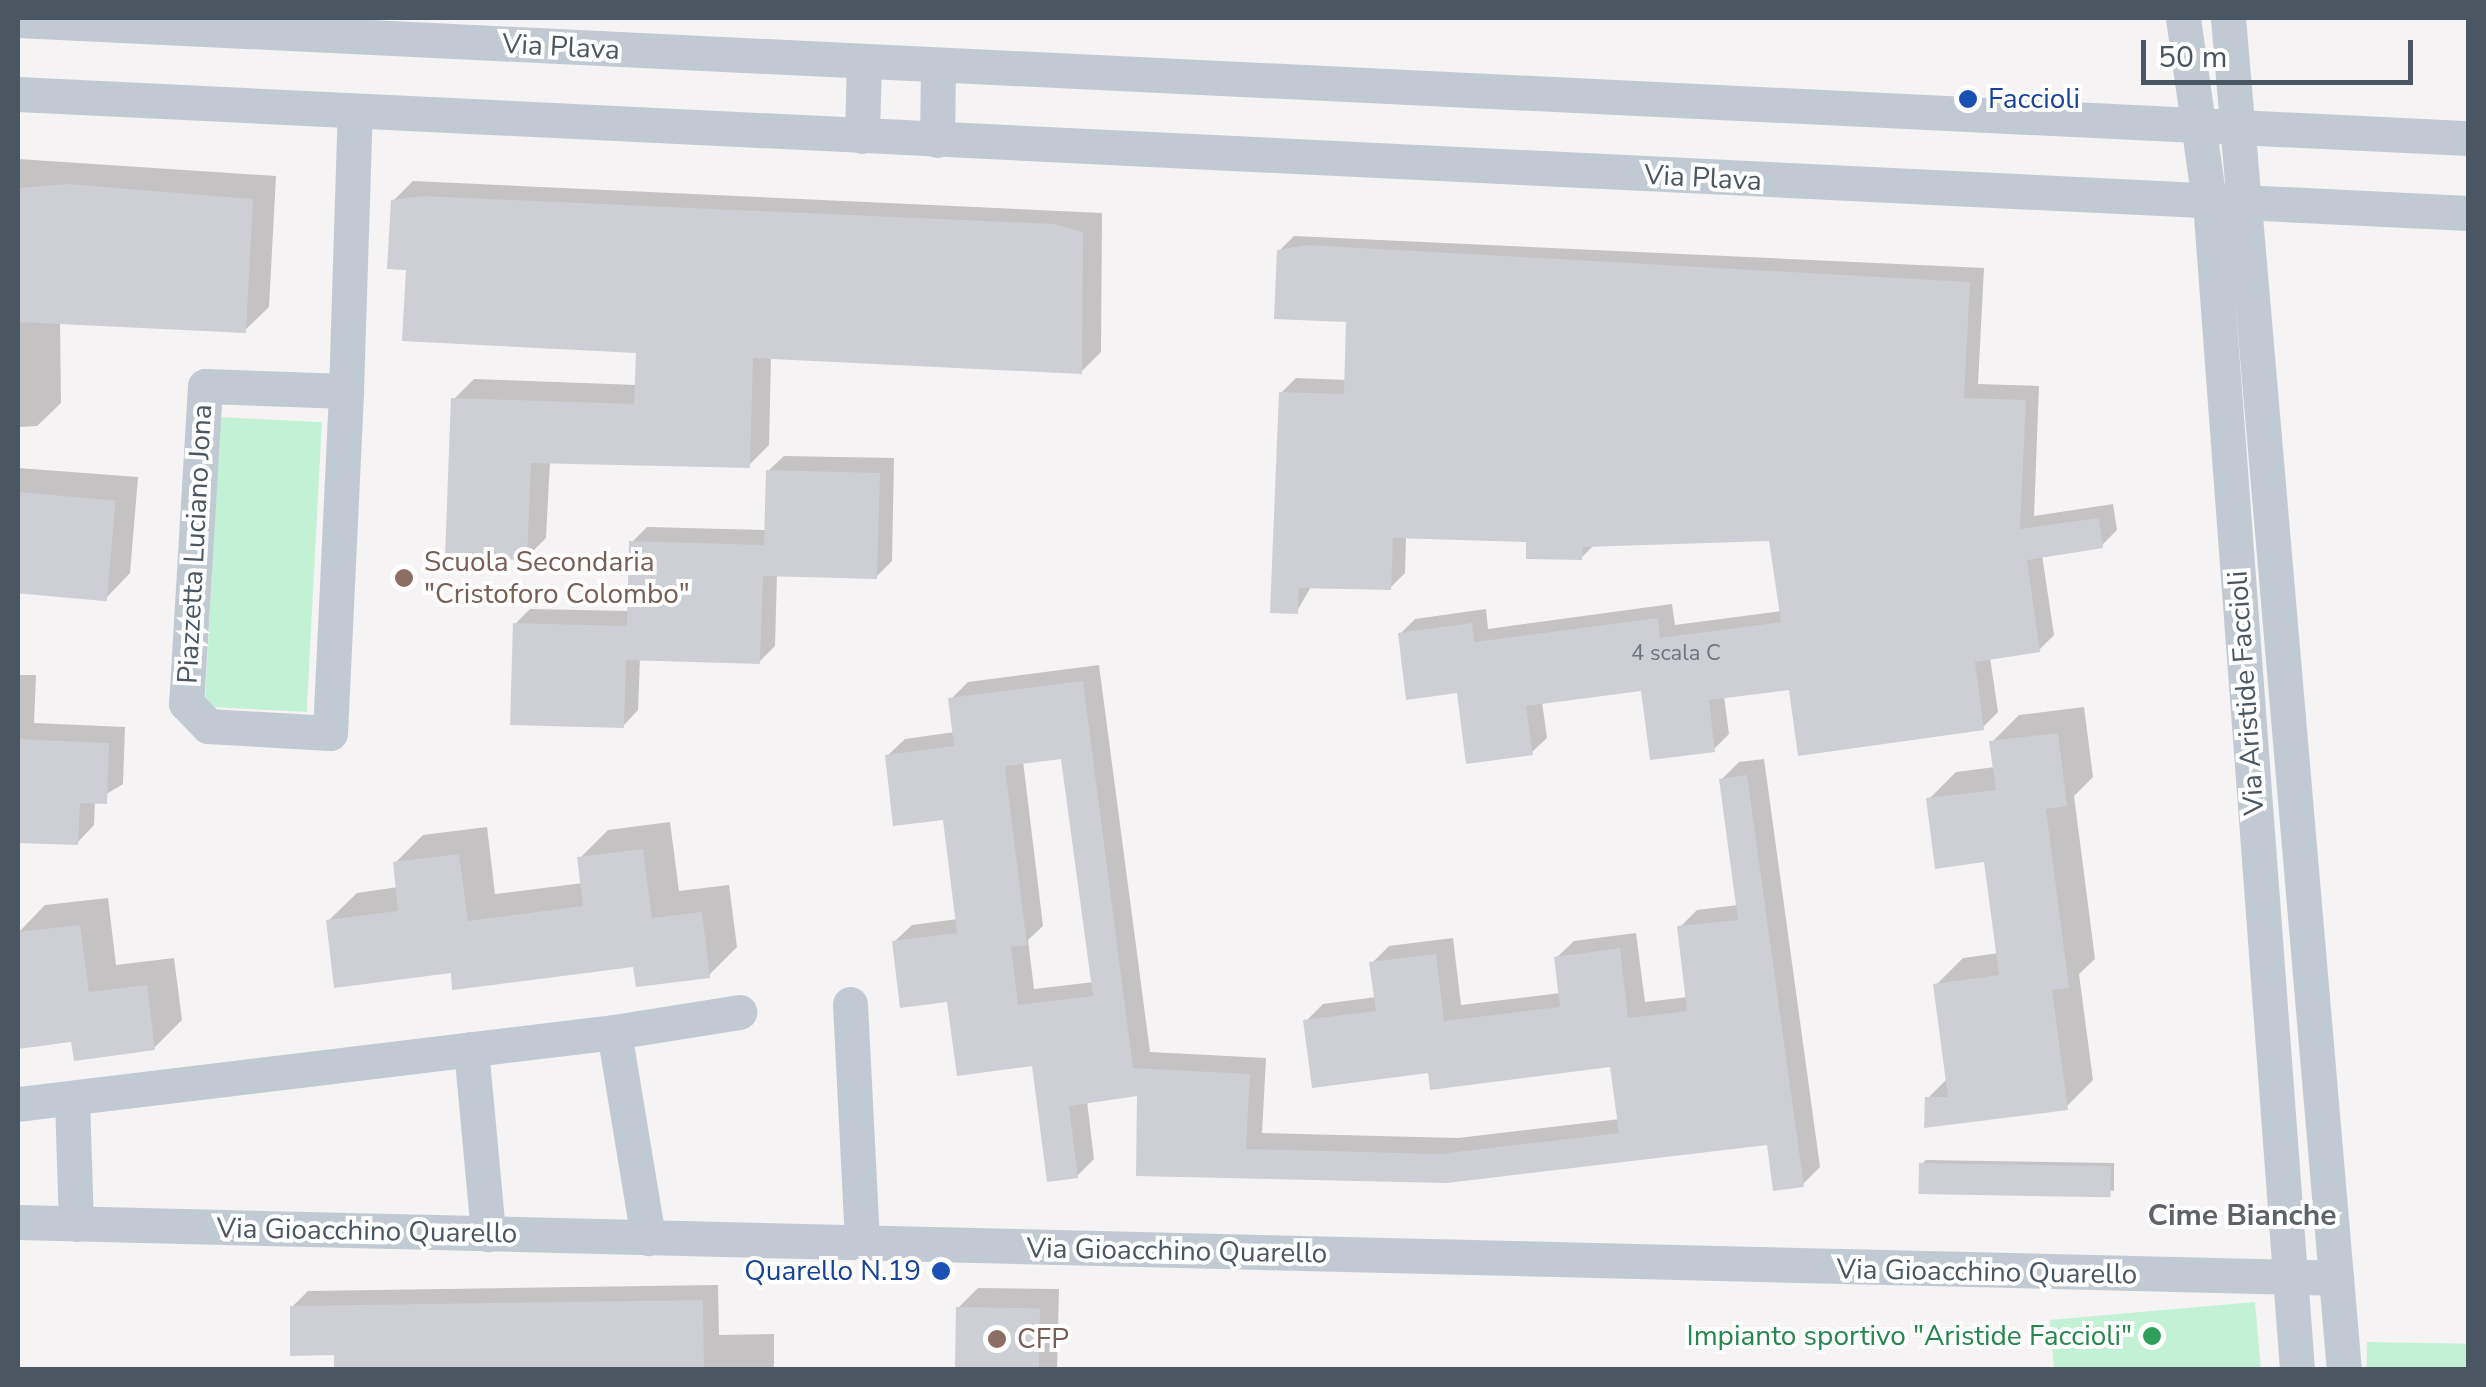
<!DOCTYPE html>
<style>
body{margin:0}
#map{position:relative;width:2486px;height:1387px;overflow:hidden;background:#f5f3f3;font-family:"Nunito Sans",sans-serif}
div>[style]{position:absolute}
.green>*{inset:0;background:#c3f1d5;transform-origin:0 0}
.shadow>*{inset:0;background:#0003}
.building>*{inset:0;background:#cdcfd5;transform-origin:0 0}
.street>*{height:35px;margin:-17.5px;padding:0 17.5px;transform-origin:17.5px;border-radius:17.5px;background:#c1cad2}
.dots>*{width:28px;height:28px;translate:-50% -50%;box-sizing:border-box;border:5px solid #fff;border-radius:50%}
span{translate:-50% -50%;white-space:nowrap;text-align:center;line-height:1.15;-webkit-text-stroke:8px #fff;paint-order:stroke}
.number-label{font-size:22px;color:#6b747e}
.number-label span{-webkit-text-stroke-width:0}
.street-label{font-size:28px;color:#4a5661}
.transit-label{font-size:28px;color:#164399}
.left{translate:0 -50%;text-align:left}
.right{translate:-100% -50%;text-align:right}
.education-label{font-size:28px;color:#785e54}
.leisure-label{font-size:28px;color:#27864d}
.neighbourhood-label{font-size:30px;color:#5f6368;font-weight:700}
.frame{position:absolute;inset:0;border:20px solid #4a5661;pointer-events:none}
.scale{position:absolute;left:2141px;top:40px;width:272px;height:45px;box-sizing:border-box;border:5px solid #4a5661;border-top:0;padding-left:12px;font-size:30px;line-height:35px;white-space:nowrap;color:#4a5661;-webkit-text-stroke:8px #fff;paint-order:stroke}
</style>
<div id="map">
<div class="green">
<div style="left:220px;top:417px;width:102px;height:290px;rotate:3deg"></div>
<div style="left:2255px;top:1302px;width:67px;height:206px;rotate:85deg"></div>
<div style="left:2367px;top:1342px;width:101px;height:27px;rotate:1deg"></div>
</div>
<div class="shadow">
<div style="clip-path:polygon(18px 159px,276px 176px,269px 307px,245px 330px,60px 321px,61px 403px,37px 426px,18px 427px)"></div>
<div style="clip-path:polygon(413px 181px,1102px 213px,1101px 352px,1081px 372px,771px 357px,769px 445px,749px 465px,550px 461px,546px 538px,526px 558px,454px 399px,474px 379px,637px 385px,639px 350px,409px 268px,393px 201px)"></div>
<div style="clip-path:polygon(1294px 236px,1984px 268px,1978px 384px,2039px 386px,2034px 516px,2113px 504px,2117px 530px,2102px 545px,2042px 555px,2054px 635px,2039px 650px,1990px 657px,1998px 712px,1983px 727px,1791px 687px,1724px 696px,1729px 734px,1714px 749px,1643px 689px,1542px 702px,1547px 738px,1532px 752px,1400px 634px,1415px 619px,1486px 609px,1488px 629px,1672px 604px,1675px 625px,1782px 611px,1771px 538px,1594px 545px,1581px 558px,1529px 540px,1406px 536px,1405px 573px,1390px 588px,1312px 585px,1297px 611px,1281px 393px,1296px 378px,1347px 380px,1349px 320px,1279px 251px)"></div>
<div style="clip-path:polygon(784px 456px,894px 458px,892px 561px,876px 577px,777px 574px,775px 646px,760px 661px,640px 658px,638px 710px,623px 726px,515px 624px,530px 609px,630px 611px,632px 542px,647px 527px,767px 530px,768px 471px)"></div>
<div style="clip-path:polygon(18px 468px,138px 477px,130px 573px,107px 597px,18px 571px)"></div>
<div style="clip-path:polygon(evenodd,1099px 665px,1150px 1052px,1266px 1058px,1262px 1133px,1458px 1138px,1620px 1119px,1612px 1065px,1430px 1070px,1306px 1021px,1323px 1004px,1376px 997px,1372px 963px,1389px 946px,1453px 938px,1461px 1005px,1561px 993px,1556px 958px,1574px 941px,1636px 933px,1645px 1002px,1688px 997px,1680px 927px,1697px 910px,1738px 905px,1721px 780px,1739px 762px,1764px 759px,1820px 1167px,1803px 1184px,1769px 1142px,1138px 1173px,1140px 1093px,1087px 1101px,1094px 1159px,1077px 1176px,1034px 1064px,950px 999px,894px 942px,912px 925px,958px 919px,945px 817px,887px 756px,905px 739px,955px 732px,951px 699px,968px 682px,1099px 665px,1063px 756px,1094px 982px,1034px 989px,1028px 940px,1043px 926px,1023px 761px,1063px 756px)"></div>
<div style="clip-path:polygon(18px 675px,36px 675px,34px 723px,125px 727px,123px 784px,95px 801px,94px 825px,77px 843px,18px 840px)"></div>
<div style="clip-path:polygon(2084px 707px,2093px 777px,2074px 796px,2095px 959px,2079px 974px,2093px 1080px,2066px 1107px,1928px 1098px,1948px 1078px,1936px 985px,1963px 958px,1999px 953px,1986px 860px,1929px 799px,1956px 772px,1995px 767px,1992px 742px,2019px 715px)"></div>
<div style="clip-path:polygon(670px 822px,679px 891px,729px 885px,737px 947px,709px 975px,635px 964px,453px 970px,328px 921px,357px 893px,398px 887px,395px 863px,423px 835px,487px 827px,495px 894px,583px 883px,580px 858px,608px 830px)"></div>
<div style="clip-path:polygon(108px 898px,116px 965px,174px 958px,182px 1020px,154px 1048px,73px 1039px,18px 1046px,18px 933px,45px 905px)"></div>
<div style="clip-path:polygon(1926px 1160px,2114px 1163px,2114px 1191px,1922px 1164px)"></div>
<div style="clip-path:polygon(718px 1285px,719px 1335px,774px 1334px,774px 1370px,336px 1370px,336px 1353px,292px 1307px,308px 1291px)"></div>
<div style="clip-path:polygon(978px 1288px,1059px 1289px,1057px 1370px,956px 1370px,958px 1308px)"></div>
</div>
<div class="building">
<div style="clip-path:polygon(67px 184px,253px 199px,246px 333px,18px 322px,18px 188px)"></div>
<div style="clip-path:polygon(422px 196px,1054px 224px,1083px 232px,1082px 374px,753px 358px,750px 468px,531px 463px,527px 560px,445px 557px,451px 398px,634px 404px,636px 353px,402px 341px,406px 270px,387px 269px,391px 200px)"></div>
<div style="clip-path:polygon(1308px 245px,1970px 282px,1964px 398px,2026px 400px,2020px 529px,2099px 518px,2103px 548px,2027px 560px,2040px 652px,1975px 662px,1984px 730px,1798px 756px,1789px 690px,1709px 700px,1715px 752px,1650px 760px,1641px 691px,1526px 706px,1533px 755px,1466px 764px,1457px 693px,1406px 700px,1398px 633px,1472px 623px,1474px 642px,1658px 618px,1660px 638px,1781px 622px,1769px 541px,1583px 547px,1582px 560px,1526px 559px,1526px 542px,1393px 538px,1391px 590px,1299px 588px,1298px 614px,1270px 613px,1279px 392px,1344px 394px,1346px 322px,1274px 319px,1277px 250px)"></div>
<div style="clip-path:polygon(766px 470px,880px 473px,877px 579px,763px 576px,760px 664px,626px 660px,624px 728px,510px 725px,513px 623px,627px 626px,629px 541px,764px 545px)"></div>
<div style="left:18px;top:492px;width:98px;height:101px;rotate:5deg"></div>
<div style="clip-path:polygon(evenodd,1083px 681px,1133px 1068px,1250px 1074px,1246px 1149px,1439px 1154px,1619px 1133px,1610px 1067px,1430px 1090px,1428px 1073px,1312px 1088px,1303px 1020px,1376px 1011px,1369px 962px,1436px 954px,1444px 1021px,1560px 1007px,1554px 957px,1620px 948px,1628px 1018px,1687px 1011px,1677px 926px,1738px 920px,1719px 779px,1747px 775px,1804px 1187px,1773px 1191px,1767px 1145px,1447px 1183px,1136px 1176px,1137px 1096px,1069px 1106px,1078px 1178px,1047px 1182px,1032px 1066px,957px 1076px,947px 1002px,900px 1008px,892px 941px,957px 933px,943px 820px,893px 826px,885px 755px,954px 746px,948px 698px,1083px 681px,1061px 759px,1093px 996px,1018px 1005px,1011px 947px,1027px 945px,1005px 766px,1061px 759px)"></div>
<div style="clip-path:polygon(2058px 733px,2067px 806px,2046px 809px,2069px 988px,2052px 990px,2068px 1110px,1924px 1128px,1925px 1097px,1948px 1097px,1933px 984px,1999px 975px,1984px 862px,1935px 869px,1926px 798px,1996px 790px,1989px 741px)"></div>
<div style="clip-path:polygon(18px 739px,109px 743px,107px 804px,80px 803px,78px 845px,18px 843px)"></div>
<div style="clip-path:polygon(643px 849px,652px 918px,702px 912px,710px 978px,636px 987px,633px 967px,452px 990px,451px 973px,334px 988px,326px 920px,398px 911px,393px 862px,459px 854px,468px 921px,583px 906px,577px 857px)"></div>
<div style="clip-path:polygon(80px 925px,89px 992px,147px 985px,155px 1050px,74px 1061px,71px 1042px,18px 1049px,18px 932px)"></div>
<div style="left:1919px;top:1163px;width:192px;height:31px;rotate:1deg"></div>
<div style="clip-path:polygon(703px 1300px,704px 1370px,334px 1370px,334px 1355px,290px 1356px,290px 1306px)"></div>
<div style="left:956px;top:1307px;width:84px;height:63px;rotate:1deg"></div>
</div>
<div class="street">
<div style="left:2183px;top:18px;width:199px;rotate:81.9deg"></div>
<div style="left:2211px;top:215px;width:1158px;rotate:85.74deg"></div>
<div style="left:2228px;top:18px;width:1357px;rotate:85.1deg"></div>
<div style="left:18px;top:20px;width:2453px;rotate:2.76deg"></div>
<div style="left:18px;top:94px;width:2453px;rotate:2.78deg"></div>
<div style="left:862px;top:136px;width:75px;rotate:-88.5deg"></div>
<div style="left:937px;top:140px;width:74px;rotate:-89.2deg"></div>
<div style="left:346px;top:391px;width:141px;rotate:-178deg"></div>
<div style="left:205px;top:386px;width:318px;rotate:93.4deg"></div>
<div style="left:186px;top:703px;width:32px;rotate:46deg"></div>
<div style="left:208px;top:726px;width:122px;rotate:3.3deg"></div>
<div style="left:330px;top:733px;width:342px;rotate:-87.3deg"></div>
<div style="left:346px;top:391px;width:280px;rotate:-88.2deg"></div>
<div style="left:850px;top:1004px;width:239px;rotate:87.1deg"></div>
<div style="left:614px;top:1032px;width:127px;rotate:-9.1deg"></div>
<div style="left:471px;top:1049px;width:186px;rotate:84.7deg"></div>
<div style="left:72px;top:1098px;width:126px;rotate:88.2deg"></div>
<div style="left:18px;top:1104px;width:600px;rotate:-6.89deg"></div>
<div style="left:614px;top:1032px;width:209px;rotate:80.6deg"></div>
<div style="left:18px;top:1222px;width:2319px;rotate:1.38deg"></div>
</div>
<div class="dots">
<div style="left:1968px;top:99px;background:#1a4fb4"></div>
<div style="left:404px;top:578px;background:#8d6e63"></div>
<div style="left:941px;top:1271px;background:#1a4fb4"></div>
<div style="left:2152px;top:1336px;background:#2e9e5b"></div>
<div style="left:997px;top:1339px;background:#8d6e63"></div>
</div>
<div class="number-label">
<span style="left:1676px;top:654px">4 scala C</span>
</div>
<div class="street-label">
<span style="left:561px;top:47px;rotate:3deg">Via Plava</span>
<span style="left:1703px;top:178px;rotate:3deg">Via Plava</span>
<span style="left:195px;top:544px;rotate:-87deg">Piazzetta Luciano Jona</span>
<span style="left:2246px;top:693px;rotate:-94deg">Via Aristide Faccioli</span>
<span style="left:367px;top:1231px;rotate:1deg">Via Gioacchino Quarello</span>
<span style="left:1177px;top:1251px;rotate:1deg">Via Gioacchino Quarello</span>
<span style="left:1987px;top:1272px;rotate:1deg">Via Gioacchino Quarello</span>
</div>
<div class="transit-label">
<span class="left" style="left:1988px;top:99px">Faccioli</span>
<span class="right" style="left:921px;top:1271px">Quarello N.19</span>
</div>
<div class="education-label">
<span class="left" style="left:424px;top:578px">Scuola Secondaria<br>"Cristoforo Colombo"</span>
<span class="left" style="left:1017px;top:1339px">CFP</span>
</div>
<div class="leisure-label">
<span class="right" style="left:2132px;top:1336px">Impianto sportivo "Aristide Faccioli"</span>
</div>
<div class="neighbourhood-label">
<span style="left:2242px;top:1216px">Cime Bianche</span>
</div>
<div class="frame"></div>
<div class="scale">50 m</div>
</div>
